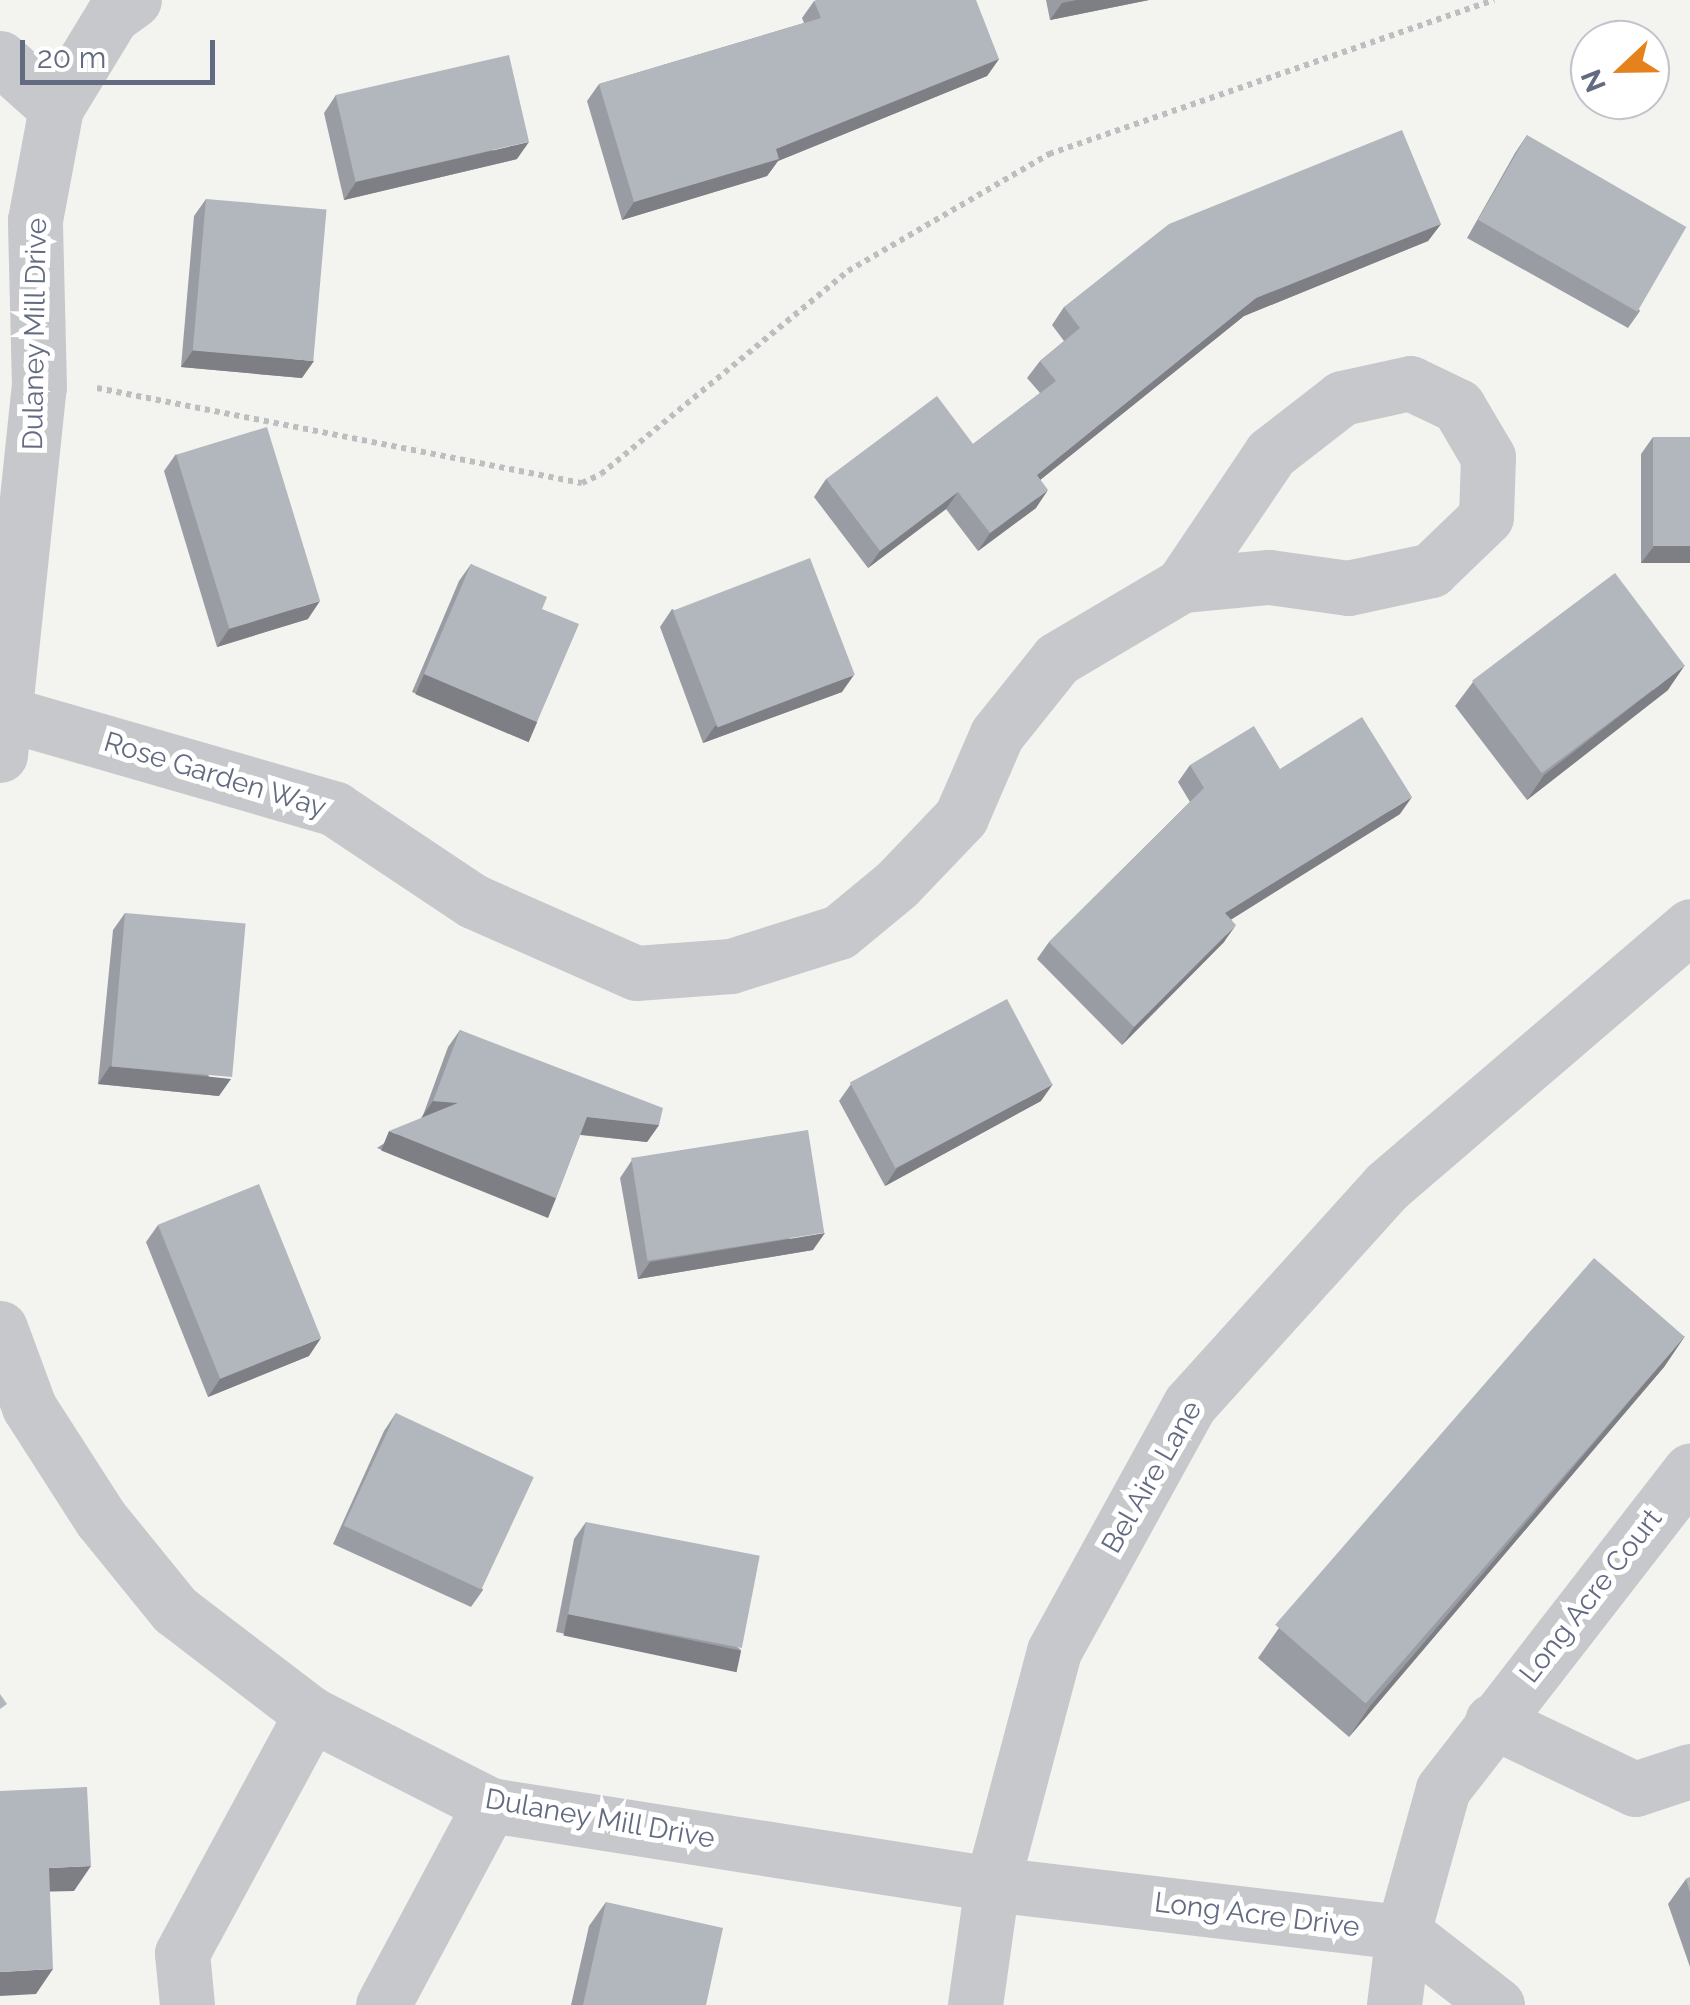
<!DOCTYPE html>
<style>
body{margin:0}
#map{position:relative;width:1690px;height:2005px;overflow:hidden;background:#f3f4ef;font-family:Raleway,sans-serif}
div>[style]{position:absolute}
.path>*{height:6px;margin-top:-3px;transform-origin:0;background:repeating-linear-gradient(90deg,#bdbec0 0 5px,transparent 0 10px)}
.minor>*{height:55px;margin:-27.5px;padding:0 27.5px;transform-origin:27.5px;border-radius:27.5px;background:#c6c8cc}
.wall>*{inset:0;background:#999da3}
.shaded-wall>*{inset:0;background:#7d7f84;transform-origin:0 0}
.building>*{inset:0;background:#b2b6bd;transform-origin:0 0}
span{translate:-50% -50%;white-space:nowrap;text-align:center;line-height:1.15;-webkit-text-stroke:10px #fff;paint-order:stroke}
.street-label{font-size:28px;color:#626b81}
.north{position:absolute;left:1570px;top:20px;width:100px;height:100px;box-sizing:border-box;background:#fff;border:2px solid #c0c4cd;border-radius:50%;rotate:248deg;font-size:28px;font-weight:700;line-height:40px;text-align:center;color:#626b81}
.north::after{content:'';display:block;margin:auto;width:35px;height:45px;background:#e5821e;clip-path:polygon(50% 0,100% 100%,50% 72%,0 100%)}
.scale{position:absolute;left:20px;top:40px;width:195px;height:45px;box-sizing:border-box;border:5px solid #626b81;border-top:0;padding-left:12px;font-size:30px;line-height:35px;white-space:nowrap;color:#626b81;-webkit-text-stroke:8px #fff;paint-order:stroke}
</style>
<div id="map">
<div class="path">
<div style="left:97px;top:388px;width:494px;rotate:11.1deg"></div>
<div style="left:582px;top:483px;width:21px;rotate:-25deg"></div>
<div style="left:601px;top:474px;width:320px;rotate:-39.4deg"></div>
<div style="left:848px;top:271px;width:233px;rotate:-30.2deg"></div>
<div style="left:1049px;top:154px;width:471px;rotate:-19.1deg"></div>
</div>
<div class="minor">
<div style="left:0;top:58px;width:75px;rotate:41.8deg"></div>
<div style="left:0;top:712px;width:349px;rotate:16.1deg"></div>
<div style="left:335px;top:809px;width:166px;rotate:33.7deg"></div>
<div style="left:473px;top:901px;width:178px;rotate:23.8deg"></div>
<div style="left:636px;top:973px;width:95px;rotate:-4.2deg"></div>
<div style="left:731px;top:966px;width:113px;rotate:-17.5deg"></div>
<div style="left:839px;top:932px;width:75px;rotate:-39.6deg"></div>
<div style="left:897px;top:884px;width:93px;rotate:-46.3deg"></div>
<div style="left:961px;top:817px;width:90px;rotate:-66.6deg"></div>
<div style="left:997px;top:734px;width:96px;rotate:-51.3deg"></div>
<div style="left:1057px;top:659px;width:145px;rotate:-30.6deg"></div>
<div style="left:1182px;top:585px;width:87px;rotate:-5.3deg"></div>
<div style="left:1269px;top:577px;width:80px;rotate:7.9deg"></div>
<div style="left:1348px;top:588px;width:85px;rotate:-12.2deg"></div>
<div style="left:1431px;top:570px;width:76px;rotate:-43.9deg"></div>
<div style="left:1486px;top:517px;width:60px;rotate:-88.1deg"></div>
<div style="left:1488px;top:457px;width:59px;rotate:-120.5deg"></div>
<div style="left:1458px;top:406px;width:53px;rotate:-154.4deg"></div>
<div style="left:1410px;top:383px;width:70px;rotate:167.6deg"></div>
<div style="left:1342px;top:398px;width:90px;rotate:142.2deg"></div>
<div style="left:1271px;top:453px;width:159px;rotate:124deg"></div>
<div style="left:0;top:755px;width:370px;rotate:-84deg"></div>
<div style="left:39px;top:387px;width:167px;rotate:-91.4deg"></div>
<div style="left:35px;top:220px;width:114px;rotate:-79.4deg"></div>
<div style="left:56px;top:108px;width:108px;rotate:-58.7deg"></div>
<div style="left:112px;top:16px;width:27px;rotate:-36deg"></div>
<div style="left:0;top:1328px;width:84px;rotate:69.8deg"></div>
<div style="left:29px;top:1407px;width:133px;rotate:57.3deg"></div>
<div style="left:101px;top:1519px;width:117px;rotate:50.9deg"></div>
<div style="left:175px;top:1610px;width:171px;rotate:37.4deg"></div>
<div style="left:311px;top:1714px;width:201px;rotate:26.9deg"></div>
<div style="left:490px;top:1805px;width:508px;rotate:8.94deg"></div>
<div style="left:992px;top:1884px;width:414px;rotate:6.7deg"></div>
<div style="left:1403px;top:1932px;width:119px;rotate:37.8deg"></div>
<div style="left:1492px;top:1721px;width:158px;rotate:25.4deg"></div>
<div style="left:1635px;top:1789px;width:58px;rotate:-18.1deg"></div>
<div style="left:187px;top:2005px;width:52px;rotate:-95.5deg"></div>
<div style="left:182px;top:1953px;width:272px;rotate:-61.6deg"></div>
<div style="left:383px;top:2005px;width:227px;rotate:-61.9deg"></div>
<div style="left:975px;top:2005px;width:122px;rotate:-82deg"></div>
<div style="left:992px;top:1884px;width:241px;rotate:-75.1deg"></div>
<div style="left:1054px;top:1651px;width:282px;rotate:-61.2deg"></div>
<div style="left:1190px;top:1404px;width:294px;rotate:-47.9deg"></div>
<div style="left:1387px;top:1186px;width:399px;rotate:-40.6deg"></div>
<div style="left:1394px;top:2005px;width:74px;rotate:-83deg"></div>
<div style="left:1403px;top:1932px;width:148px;rotate:-74.4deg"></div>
<div style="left:1443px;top:1789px;width:403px;rotate:-52.2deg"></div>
</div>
<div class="wall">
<div style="clip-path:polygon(1046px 0,1149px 0,1050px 20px)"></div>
<div style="clip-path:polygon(814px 1px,999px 59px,987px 76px,778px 161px,767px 176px,622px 220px,587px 101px,599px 84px,804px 23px,802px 18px)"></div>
<div style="clip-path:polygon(336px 95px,517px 159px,344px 200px,324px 113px)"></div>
<div style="clip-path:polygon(1527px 135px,1640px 311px,1628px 328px,1467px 238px,1515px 153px)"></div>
<div style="clip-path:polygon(206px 199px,302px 378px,181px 367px,194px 216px)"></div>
<div style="clip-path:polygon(1441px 224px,1428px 241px,1244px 316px,1040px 480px,1036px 508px,978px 551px,946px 509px,868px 568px,814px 497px,826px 479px,973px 444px,1040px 393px,1027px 378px,1040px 361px,1064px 341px,1052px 325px,1064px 307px)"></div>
<div style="clip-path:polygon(1653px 437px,1690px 563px,1641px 563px,1641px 454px)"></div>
<div style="clip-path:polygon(176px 454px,308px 619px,217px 647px,164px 471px)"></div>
<div style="clip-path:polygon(471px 564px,542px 609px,537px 722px,525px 739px,412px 692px,459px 581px)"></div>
<div style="clip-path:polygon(672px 609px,842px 692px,703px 743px,660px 627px)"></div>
<div style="clip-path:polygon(1473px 682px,1668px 690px,1527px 800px,1455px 706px)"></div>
<div style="clip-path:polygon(1190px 765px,1280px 769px,1400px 814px,1231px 919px,1224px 942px,1122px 1045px,1037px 959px,1049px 942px,1190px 802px,1178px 782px)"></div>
<div style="clip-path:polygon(125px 913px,219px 1096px,98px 1084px,113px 930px)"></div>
<div style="clip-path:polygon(460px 1030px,659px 1125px,647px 1142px,580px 1135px,556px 1198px,544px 1215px,377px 1148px,422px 1118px,448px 1047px)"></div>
<div style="clip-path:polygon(851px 1084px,1041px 1101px,885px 1186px,839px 1101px)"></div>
<div style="clip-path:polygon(632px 1160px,813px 1250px,638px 1279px,620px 1178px)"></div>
<div style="clip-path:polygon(158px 1225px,309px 1356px,208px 1397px,146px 1242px)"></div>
<div style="clip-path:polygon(1685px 1336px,1664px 1367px,1349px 1737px,1258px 1658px,1279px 1628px)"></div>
<div style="clip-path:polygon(396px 1413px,483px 1590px,471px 1607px,333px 1544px,384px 1431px)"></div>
<div style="clip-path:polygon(586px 1522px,741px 1650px,729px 1667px,556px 1632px,574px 1539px)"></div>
<div style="clip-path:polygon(1690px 1877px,1690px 1967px,1668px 1904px,1686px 1879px)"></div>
<div style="clip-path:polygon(606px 1902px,706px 2005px,571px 2005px,589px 1926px)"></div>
</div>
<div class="shaded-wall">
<div style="clip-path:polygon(1077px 0,1149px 0,1050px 20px,1062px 3px)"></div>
<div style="clip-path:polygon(999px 59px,987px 76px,778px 161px,767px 176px,622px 220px,634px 202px,776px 149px)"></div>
<div style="clip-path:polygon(529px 142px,517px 159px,344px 200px,356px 182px)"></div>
<div style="clip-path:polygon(1441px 224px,1428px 241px,1244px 316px,1024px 493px,1037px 475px,1256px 298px)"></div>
<div style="clip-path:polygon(193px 350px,314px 361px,302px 378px,181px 367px)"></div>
<div style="clip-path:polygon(1048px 490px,1036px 508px,978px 551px,990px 533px)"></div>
<div style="clip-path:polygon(958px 492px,946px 509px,868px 568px,880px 551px)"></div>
<div style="clip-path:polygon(1654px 546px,1690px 546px,1690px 563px,1641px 563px)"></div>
<div style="clip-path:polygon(320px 601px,308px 619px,217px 647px,229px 629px)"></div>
<div style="clip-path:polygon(1685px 665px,1668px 690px,1527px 800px,1544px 775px)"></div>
<div style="left:424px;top:674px;width:123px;height:22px;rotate:23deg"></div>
<div style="clip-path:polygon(854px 675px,842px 692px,703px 743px,715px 726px)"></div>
<div style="clip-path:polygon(1412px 797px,1400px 814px,1213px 931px,1225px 913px)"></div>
<div style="clip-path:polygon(1236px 925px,1224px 942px,1122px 1045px,1134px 1027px)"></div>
<div style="clip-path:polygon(110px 1066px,231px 1079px,219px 1096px,98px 1084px)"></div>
<div style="clip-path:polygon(1053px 1084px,1041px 1101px,885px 1186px,897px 1168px)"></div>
<div style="clip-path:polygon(433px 1101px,458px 1103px,421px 1118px)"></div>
<div style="clip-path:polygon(587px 1117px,659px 1125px,647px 1142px,575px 1134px)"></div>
<div style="left:389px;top:1131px;width:180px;height:21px;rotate:22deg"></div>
<div style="clip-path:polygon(825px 1233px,813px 1250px,638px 1279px,650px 1262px)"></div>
<div style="clip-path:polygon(1685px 1336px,1664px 1367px,1349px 1737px,1370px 1706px)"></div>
<div style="clip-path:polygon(321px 1338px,309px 1356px,208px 1397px,220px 1379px)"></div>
<div style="left:568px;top:1614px;width:177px;height:22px;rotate:12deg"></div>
<div style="clip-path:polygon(91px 1866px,74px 1891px,31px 1892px,49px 1868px)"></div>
<div style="clip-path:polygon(53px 1969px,36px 1994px,0 1996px,0 1972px)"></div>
</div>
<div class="building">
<div style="clip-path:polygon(816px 0,976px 0,999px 59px,776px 149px,779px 159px,634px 202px,599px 84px,821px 18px,814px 1px)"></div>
<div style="left:509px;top:55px;width:89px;height:178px;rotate:77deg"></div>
<div style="clip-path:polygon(1402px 130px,1441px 224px,1256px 298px,1037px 475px,1048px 490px,990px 533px,958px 492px,880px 551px,826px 479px,937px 396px,973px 444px,1056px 381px,1040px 361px,1080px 328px,1064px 307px,1169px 224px)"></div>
<div style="left:1527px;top:135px;width:184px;height:98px;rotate:30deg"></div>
<div style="left:206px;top:199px;width:121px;height:152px;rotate:5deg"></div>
<div style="left:267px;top:427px;width:182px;height:95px;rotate:73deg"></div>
<div style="left:1653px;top:437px;width:37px;height:109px"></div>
<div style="left:810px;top:558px;width:125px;height:147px;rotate:69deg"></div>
<div style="clip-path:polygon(471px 564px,547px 597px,542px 609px,579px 624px,537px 722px,424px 674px)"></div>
<div style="left:1615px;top:573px;width:116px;height:179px;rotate:53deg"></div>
<div style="clip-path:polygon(1362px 717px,1412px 797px,1225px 913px,1236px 925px,1134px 1027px,1049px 942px,1204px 788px,1190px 765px,1254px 726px,1280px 769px)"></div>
<div style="left:125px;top:913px;width:121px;height:154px;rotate:5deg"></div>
<div style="left:1007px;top:999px;width:97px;height:178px;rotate:62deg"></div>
<div style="clip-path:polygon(460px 1030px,663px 1108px,659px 1125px,587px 1117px,556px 1198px,389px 1131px,458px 1103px,433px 1101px)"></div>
<div style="left:808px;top:1130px;width:104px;height:179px;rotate:81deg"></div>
<div style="left:259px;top:1184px;width:166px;height:109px;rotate:68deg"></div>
<div style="left:1594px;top:1258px;width:120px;height:486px;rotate:41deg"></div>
<div style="left:396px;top:1413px;width:152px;height:124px;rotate:25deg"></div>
<div style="left:586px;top:1522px;width:177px;height:94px;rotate:11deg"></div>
<div style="clip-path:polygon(0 1694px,7px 1704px,0 1709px)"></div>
<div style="clip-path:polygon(87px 1787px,91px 1866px,49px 1868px,53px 1969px,0 1972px,0 1791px)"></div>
<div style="clip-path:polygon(1690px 1877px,1690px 1892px,1686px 1879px)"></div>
<div style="clip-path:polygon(606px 1902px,723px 1928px,706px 2005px,583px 2005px)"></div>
</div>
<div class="street-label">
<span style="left:35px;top:334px;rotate:-89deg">Dulaney Mill Drive</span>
<span style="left:215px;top:775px;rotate:17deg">Rose Garden Way</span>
<span style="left:1152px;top:1477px;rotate:-60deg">Bel Aire Lane</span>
<span style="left:1591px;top:1596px;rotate:-52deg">Long Acre Court</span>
<span style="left:600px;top:1819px;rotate:10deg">Dulaney Mill Drive</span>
<span style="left:1257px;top:1915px;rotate:7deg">Long Acre Drive</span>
</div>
<div class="north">N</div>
<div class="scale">20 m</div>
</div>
